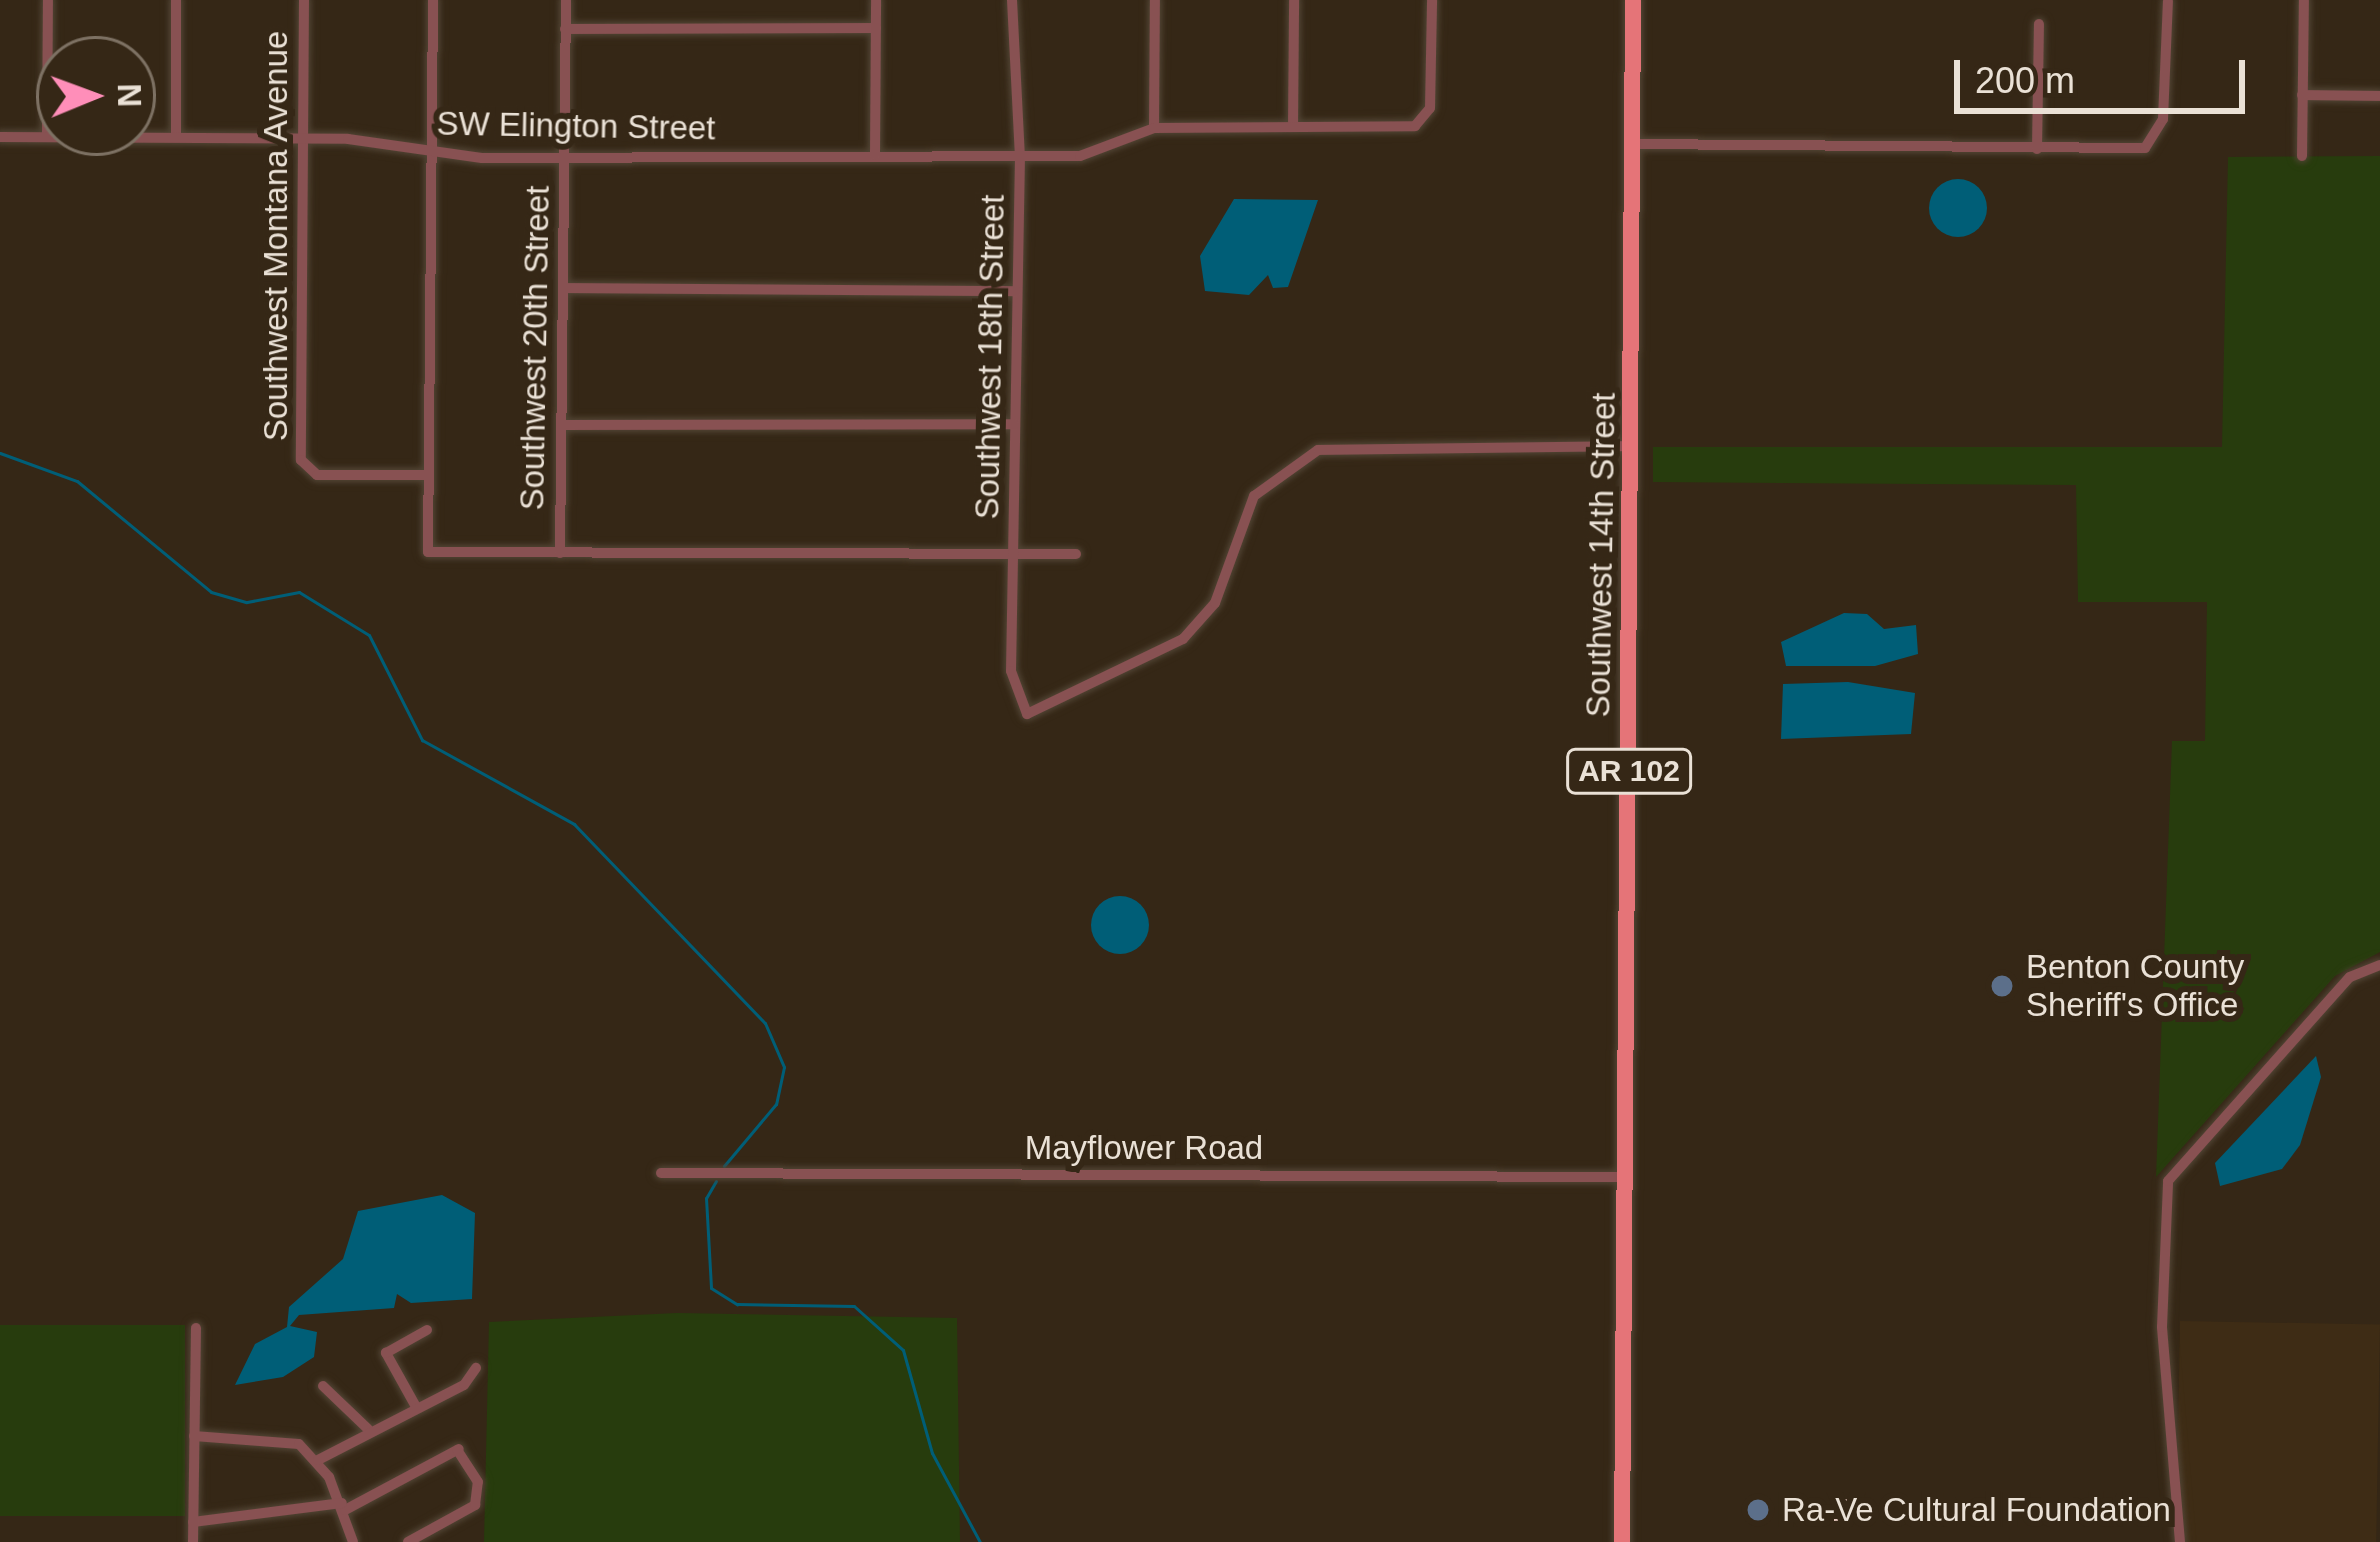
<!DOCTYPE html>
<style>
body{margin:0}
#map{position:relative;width:2380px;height:1542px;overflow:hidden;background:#352716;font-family:Arial,sans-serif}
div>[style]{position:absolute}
.built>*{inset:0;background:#3e2c15;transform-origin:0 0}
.green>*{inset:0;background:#273c0d;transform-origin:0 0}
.water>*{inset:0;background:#005e77}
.round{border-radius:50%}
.stream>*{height:3px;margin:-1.5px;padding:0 1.5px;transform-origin:1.5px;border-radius:1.5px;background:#005e77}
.building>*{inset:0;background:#e3c6bc}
.roads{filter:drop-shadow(0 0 3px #524535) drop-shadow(0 0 3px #524535)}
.street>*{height:10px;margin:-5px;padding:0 5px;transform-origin:5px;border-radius:5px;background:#885152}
.primary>*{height:16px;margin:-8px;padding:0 8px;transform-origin:8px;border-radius:8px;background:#e57478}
.dots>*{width:33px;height:33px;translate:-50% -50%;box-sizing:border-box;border:6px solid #352716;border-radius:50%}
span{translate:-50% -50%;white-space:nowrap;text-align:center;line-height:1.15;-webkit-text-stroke:12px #352716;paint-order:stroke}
.shield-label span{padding:3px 9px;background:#352716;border:3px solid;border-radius:9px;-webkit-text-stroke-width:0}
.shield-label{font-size:30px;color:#eae1d6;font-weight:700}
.street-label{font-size:33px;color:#eae1d6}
.poi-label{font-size:33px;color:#eae1d6}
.left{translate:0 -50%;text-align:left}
.north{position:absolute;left:36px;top:36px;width:120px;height:120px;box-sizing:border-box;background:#352716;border:3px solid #7d7163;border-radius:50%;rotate:89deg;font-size:33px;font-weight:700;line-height:48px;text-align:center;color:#eae1d6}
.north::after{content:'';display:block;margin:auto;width:42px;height:54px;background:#ff8eb9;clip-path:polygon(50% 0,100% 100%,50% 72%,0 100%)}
.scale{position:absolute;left:1954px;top:60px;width:291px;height:54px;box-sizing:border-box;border:6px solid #eae1d6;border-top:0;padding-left:15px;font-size:36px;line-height:42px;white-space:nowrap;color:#eae1d6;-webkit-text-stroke:9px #352716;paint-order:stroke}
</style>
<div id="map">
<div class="built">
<div style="left:2180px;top:1321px;width:200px;height:221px;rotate:1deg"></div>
</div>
<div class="green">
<div style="clip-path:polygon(2380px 156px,2380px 952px,2335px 976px,2156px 1177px,2172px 741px,2205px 741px,2207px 602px,2078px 602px,2076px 485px,1653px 482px,1653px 447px,2222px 447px,2228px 157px)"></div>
<div style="clip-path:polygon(677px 1313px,957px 1318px,960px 1542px,484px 1542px,489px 1322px)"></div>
<div style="left:0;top:1325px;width:185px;height:191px"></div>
</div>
<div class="water">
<div class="round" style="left:1929px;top:179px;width:58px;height:58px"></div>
<div style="clip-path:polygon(1234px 199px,1318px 200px,1288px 287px,1273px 288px,1268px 275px,1249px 295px,1205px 291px,1200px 256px)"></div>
<div style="clip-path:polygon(1844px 613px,1867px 614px,1884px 629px,1916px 625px,1918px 654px,1875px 666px,1786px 666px,1781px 642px)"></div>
<div style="clip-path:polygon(1848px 682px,1915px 693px,1911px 734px,1781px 739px,1783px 684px)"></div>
<div class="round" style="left:1091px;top:896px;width:58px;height:58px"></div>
<div style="clip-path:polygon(2316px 1056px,2321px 1077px,2300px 1145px,2282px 1169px,2220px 1186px,2215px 1163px)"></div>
<div style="clip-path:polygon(442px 1195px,475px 1213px,472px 1299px,411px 1303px,397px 1294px,394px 1308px,299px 1315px,290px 1326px,317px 1332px,314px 1357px,283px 1377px,235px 1385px,255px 1344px,287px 1327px,289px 1307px,343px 1259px,358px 1211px)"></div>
</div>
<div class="stream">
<div style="left:0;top:453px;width:82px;rotate:20deg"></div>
<div style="left:77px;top:481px;width:174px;rotate:39.6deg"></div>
<div style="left:211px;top:592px;width:37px;rotate:16deg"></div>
<div style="left:247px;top:602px;width:53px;rotate:-10.9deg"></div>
<div style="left:299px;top:592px;width:82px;rotate:31.6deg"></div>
<div style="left:369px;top:635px;width:118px;rotate:63.2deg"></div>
<div style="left:422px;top:740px;width:174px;rotate:28.9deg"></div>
<div style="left:574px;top:824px;width:276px;rotate:46.2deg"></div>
<div style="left:765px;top:1023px;width:48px;rotate:66.6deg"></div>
<div style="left:784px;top:1067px;width:38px;rotate:102deg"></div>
<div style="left:776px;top:1104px;width:81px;rotate:130deg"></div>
<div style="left:716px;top:1181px;width:20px;rotate:120deg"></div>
<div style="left:706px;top:1198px;width:90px;rotate:86.8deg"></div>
<div style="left:711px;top:1288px;width:31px;rotate:32deg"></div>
<div style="left:737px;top:1304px;width:117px;rotate:1deg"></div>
<div style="left:854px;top:1306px;width:66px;rotate:41.9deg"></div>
<div style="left:903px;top:1350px;width:107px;rotate:74.3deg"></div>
<div style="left:932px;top:1453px;width:101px;rotate:61.7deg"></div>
</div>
<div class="building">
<div style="clip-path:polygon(1834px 1497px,1873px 1504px,1873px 1519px,1834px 1521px)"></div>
</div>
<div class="roads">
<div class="street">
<div style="left:176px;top:0;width:137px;rotate:90deg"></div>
<div style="left:304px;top:0;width:460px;rotate:90.4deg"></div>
<div style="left:301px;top:460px;width:22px;rotate:43deg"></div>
<div style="left:317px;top:475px;width:112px"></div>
<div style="left:433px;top:0;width:552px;rotate:90.52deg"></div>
<div style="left:428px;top:552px;width:648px;rotate:0.18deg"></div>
<div style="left:1012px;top:0;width:156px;rotate:87.1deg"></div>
<div style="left:1020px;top:156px;width:515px;rotate:91deg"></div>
<div style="left:1011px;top:671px;width:46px;rotate:69.6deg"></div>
<div style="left:1027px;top:714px;width:173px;rotate:-25.7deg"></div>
<div style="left:1183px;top:639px;width:48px;rotate:-48.4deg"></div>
<div style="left:1215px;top:603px;width:114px;rotate:-70deg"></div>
<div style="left:1254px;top:496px;width:79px;rotate:-35.7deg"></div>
<div style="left:1318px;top:450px;width:314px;rotate:-0.7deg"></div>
<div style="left:565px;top:29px;width:311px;rotate:-0.2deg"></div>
<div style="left:2302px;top:95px;width:78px;rotate:0.7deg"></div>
<div style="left:1293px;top:127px;width:127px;rotate:-89.5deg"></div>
<div style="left:1154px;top:128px;width:128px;rotate:-89.6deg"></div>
<div style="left:47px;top:136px;width:136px;rotate:-89.6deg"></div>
<div style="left:0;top:137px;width:348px;rotate:0.3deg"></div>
<div style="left:348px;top:139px;width:135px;rotate:8.1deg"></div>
<div style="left:482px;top:158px;width:598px;rotate:-0.19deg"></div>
<div style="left:1080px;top:156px;width:79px;rotate:-20.7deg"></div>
<div style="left:1154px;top:128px;width:261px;rotate:-0.4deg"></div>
<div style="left:1415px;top:126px;width:23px;rotate:-50deg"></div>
<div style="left:1430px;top:108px;width:108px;rotate:-88.9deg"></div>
<div style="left:1633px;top:144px;width:512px;rotate:0.45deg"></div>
<div style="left:2145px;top:148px;width:34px;rotate:-58deg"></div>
<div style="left:2163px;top:119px;width:118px;rotate:-87.6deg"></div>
<div style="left:2037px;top:149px;width:125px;rotate:-89.1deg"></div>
<div style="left:875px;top:155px;width:155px;rotate:-89.6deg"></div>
<div style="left:2302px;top:156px;width:156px;rotate:-89.3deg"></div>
<div style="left:563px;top:288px;width:454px;rotate:0.4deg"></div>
<div style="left:561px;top:425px;width:453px;rotate:-0.1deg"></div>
<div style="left:560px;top:553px;width:553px;rotate:-89.38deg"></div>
<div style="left:661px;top:1173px;width:965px;rotate:0.24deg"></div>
<div style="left:323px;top:1386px;width:62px;rotate:43.7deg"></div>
<div style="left:415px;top:1405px;width:60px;rotate:-119.1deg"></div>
<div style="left:386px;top:1353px;width:47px;rotate:-29.3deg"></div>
<div style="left:194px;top:1436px;width:105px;rotate:4.4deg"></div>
<div style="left:299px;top:1444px;width:45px;rotate:47.7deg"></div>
<div style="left:329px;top:1477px;width:69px;rotate:69.7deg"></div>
<div style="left:318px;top:1460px;width:164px;rotate:-27.2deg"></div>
<div style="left:464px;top:1385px;width:21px;rotate:-55deg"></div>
<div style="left:345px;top:1510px;width:129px;rotate:-28.2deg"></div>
<div style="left:193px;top:1522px;width:150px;rotate:-7.3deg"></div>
<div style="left:193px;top:1542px;width:214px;rotate:-89.2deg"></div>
<div style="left:408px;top:1542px;width:77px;rotate:-28.9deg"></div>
<div style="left:475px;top:1505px;width:23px;rotate:-83deg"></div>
<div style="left:478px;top:1482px;width:38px;rotate:-123deg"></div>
<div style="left:2180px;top:1542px;width:216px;rotate:-94.8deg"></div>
<div style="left:2162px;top:1327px;width:146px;rotate:-87.6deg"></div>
<div style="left:2168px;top:1181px;width:273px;rotate:-48.3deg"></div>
<div style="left:2350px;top:977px;width:32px;rotate:-22deg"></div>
</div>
<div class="primary">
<div style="left:1622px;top:1542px;width:1542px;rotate:-89.59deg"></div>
</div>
</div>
<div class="dots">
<div style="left:2002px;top:986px;background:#5c6f8a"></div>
<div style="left:1758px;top:1510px;background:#5c6f8a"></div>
</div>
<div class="shield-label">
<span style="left:1629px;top:771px">AR 102</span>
</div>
<div class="street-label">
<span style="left:576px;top:126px;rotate:1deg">SW Elington Street</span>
<span style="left:276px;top:236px;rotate:-90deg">Southwest Montana Avenue</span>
<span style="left:535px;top:348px;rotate:-89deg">Southwest 20th Street</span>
<span style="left:990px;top:357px;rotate:-89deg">Southwest 18th Street</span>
<span style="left:1601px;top:555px;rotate:-89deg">Southwest 14th Street</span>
<span style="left:1144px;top:1148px">Mayflower Road</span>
</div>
<div class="poi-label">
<span class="left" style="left:2026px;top:986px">Benton County<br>Sheriff's Office</span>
<span class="left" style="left:1782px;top:1510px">Ra-Ve Cultural Foundation</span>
</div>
<div class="north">N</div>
<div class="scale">200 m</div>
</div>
